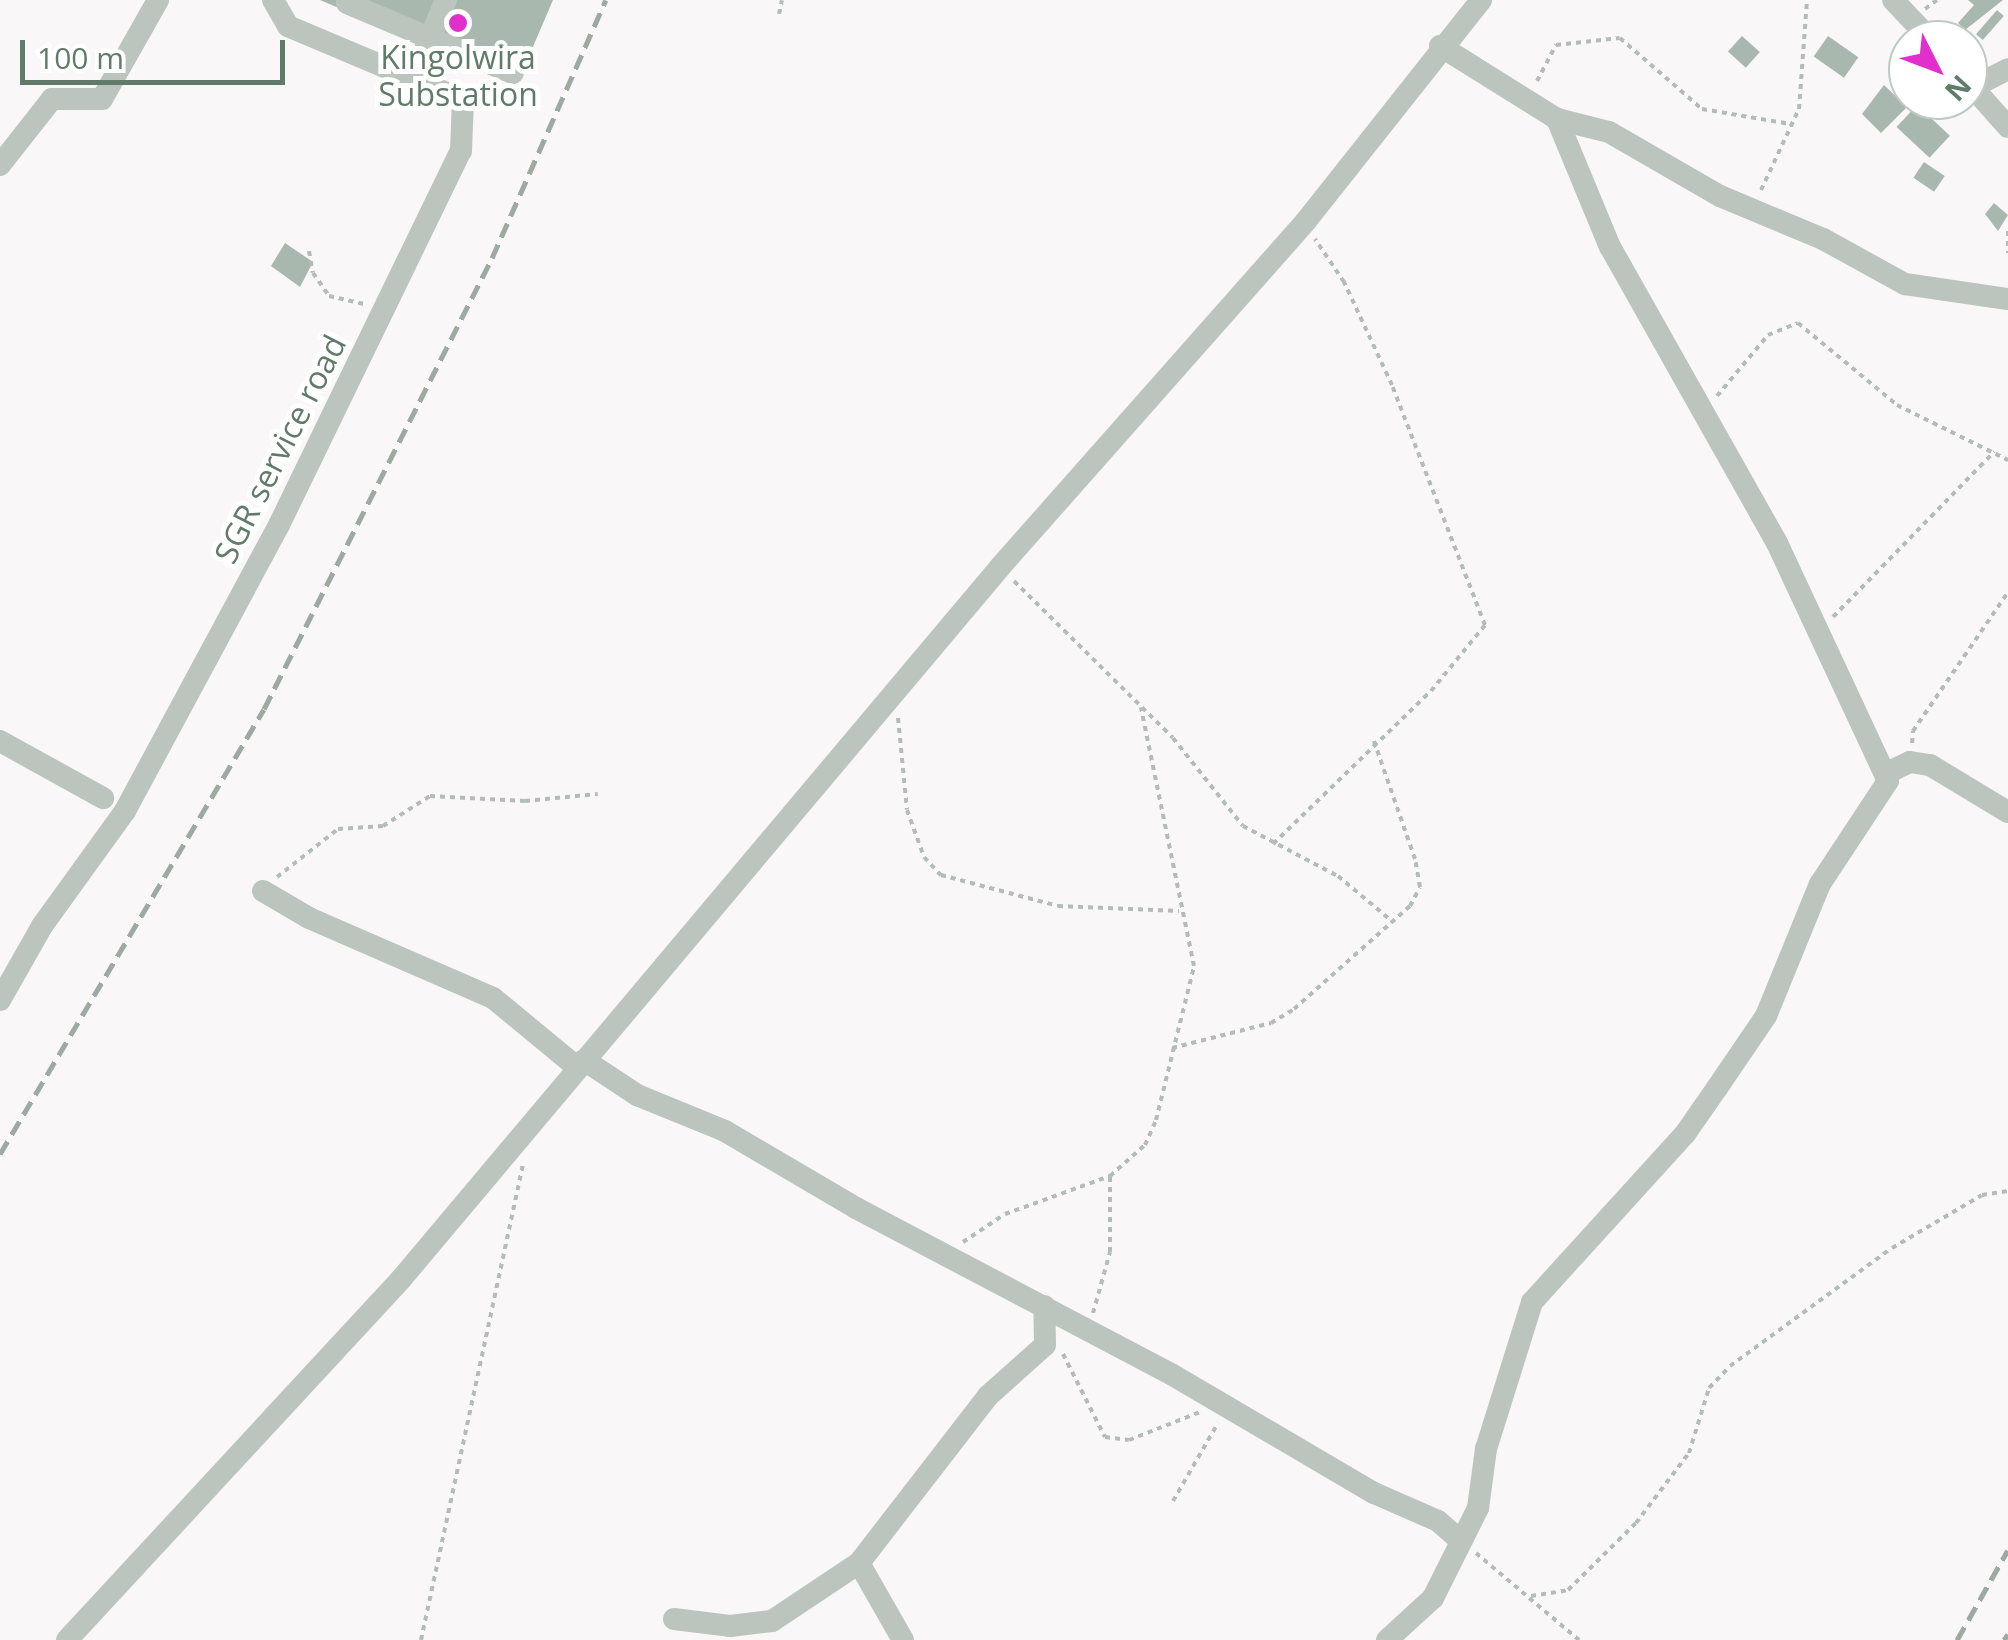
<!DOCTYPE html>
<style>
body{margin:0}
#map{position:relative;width:2008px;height:1640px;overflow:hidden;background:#f9f7f7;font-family:"Open Sans",sans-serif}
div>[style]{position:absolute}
.building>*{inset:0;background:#a9b8ae;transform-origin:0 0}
.path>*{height:4px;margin-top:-2px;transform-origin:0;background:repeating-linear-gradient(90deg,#b4bcb7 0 5px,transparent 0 10px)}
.minor>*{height:22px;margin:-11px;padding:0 11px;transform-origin:11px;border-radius:11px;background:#bbc5be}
.rail>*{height:5px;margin-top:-2.5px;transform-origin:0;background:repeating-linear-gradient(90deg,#9caaa1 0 15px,transparent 0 23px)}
.dots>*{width:28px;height:28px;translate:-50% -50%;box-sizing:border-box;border:5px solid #fff;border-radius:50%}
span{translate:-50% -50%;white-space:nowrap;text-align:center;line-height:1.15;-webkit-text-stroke:10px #fff;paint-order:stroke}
.poi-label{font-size:32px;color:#607b69}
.street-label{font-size:32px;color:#607b69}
.north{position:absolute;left:1888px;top:20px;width:100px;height:100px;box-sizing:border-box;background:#fff;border:2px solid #bfcac3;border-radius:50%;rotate:132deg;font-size:28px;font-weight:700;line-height:40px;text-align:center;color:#607b69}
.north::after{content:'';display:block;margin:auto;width:35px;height:45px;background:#e12fcb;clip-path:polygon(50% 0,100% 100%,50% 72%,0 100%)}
.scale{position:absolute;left:20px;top:40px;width:265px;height:45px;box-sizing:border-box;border:5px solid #607b69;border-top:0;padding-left:12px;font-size:30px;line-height:35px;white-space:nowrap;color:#607b69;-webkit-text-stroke:8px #fff;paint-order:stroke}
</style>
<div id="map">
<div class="building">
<div style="clip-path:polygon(320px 0,553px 0,517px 84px)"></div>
<div style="clip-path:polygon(1968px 0,2003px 0,1965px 30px,1958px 23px,1974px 5px)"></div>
<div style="left:1997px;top:10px;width:9px;height:32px;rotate:41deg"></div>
<div style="left:1742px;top:36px;width:24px;height:21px;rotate:42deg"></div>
<div style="left:1828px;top:36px;width:37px;height:25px;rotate:35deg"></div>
<div style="clip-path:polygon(1905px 49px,1908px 52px,1908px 92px,1901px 85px,1907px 80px,1890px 63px)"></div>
<div style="clip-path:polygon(1884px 85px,1907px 107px,1881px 133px,1862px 114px)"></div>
<div style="left:1917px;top:105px;width:45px;height:30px;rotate:43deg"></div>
<div style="left:1924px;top:162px;width:25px;height:19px;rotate:34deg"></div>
<div style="clip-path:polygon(1994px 203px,2008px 215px,1998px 231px,1985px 214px)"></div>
<div style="clip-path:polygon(285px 243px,313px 262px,300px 287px,271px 266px)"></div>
</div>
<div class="path">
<div style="left:1925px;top:9px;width:15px;rotate:-37deg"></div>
<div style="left:779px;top:14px;width:14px;rotate:-78deg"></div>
<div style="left:1537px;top:81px;width:41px;rotate:-62.2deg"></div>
<div style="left:1556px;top:45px;width:64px;rotate:-6.2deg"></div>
<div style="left:1620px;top:38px;width:108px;rotate:40.9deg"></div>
<div style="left:1702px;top:109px;width:90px;rotate:9.6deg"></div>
<div style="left:1761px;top:190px;width:89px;rotate:-64.9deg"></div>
<div style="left:1799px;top:109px;width:109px;rotate:-85.8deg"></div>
<div style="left:2008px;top:231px;width:22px;rotate:90deg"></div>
<div style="left:309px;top:251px;width:22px;rotate:80deg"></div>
<div style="left:313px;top:273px;width:28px;rotate:55deg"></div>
<div style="left:329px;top:296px;width:37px;rotate:13deg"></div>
<div style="left:1717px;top:396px;width:80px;rotate:-50.1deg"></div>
<div style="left:1768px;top:335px;width:32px;rotate:-22deg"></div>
<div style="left:1798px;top:323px;width:129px;rotate:39.6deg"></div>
<div style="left:1897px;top:405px;width:124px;rotate:26.4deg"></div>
<div style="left:1014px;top:581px;width:223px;rotate:44.6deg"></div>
<div style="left:1173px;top:738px;width:112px;rotate:51.5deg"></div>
<div style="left:1243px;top:826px;width:107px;rotate:27.8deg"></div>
<div style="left:1338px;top:876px;width:72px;rotate:39.9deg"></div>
<div style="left:1833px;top:617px;width:231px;rotate:-45.7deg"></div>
<div style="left:898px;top:718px;width:92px;rotate:84.4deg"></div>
<div style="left:907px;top:810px;width:50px;rotate:70.1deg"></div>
<div style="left:924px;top:857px;width:25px;rotate:47deg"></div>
<div style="left:941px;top:875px;width:121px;rotate:14.8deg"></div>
<div style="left:1058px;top:906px;width:121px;rotate:2.4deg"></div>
<div style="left:1912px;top:743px;width:12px;rotate:-85deg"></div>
<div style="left:1913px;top:731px;width:168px;rotate:-55.6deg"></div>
<div style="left:1273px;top:844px;width:220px;rotate:-44.1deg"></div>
<div style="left:1431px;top:691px;width:85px;rotate:-50.7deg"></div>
<div style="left:1485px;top:625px;width:257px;rotate:-111.2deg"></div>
<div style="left:1392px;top:385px;width:114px;rotate:-115deg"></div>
<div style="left:1344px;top:282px;width:52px;rotate:-124deg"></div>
<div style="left:277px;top:877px;width:78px;rotate:-38.2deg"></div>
<div style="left:338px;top:829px;width:45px;rotate:-3.8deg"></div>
<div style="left:383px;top:826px;width:56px;rotate:-32.6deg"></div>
<div style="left:430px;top:796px;width:95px;rotate:3deg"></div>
<div style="left:525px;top:801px;width:73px;rotate:-5.5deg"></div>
<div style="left:1172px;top:1048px;width:102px;rotate:-14.2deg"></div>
<div style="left:1271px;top:1023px;width:27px;rotate:-31deg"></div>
<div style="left:1294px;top:1009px;width:155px;rotate:-41.6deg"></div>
<div style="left:1410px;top:906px;width:21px;rotate:-62deg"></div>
<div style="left:1420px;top:887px;width:28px;rotate:-100deg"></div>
<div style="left:1415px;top:859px;width:125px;rotate:-109.2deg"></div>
<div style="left:963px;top:1242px;width:50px;rotate:-33.7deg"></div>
<div style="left:1005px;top:1214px;width:112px;rotate:-19.9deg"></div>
<div style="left:1110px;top:1176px;width:47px;rotate:-41.5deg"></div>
<div style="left:1145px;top:1145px;width:27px;rotate:-66deg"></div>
<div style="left:1156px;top:1120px;width:159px;rotate:-76.1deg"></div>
<div style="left:1194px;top:966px;width:264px;rotate:-101.6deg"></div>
<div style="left:1093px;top:1313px;width:63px;rotate:-74.4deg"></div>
<div style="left:1110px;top:1252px;width:76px;rotate:-90deg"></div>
<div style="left:1063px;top:1354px;width:93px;rotate:63.2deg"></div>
<div style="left:1105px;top:1437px;width:24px;rotate:7deg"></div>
<div style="left:1129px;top:1440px;width:76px;rotate:-21.5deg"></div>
<div style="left:1173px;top:1501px;width:90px;rotate:-60deg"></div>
<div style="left:1476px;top:1553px;width:135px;rotate:40.2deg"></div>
<div style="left:1531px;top:1596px;width:37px;rotate:-9deg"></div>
<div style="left:1568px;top:1590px;width:95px;rotate:-44.6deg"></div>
<div style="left:1636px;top:1523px;width:88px;rotate:-52.9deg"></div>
<div style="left:1689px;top:1453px;width:68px;rotate:-72.9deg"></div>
<div style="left:1709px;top:1388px;width:30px;rotate:-46deg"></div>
<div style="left:1730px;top:1366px;width:200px;rotate:-36.1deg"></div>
<div style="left:1892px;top:1248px;width:104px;rotate:-30.5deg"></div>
<div style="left:1982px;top:1195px;width:26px;rotate:-9deg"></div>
<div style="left:421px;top:1640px;width:485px;rotate:-77.9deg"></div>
</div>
<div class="minor">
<div style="left:1893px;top:0;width:55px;rotate:46.5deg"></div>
<div style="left:347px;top:3px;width:180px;rotate:22.9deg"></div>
<div style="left:413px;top:78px;width:85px;rotate:-67.1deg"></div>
<div style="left:1968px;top:82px;width:60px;rotate:48.4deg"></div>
<div style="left:1973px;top:87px;width:39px;rotate:-27deg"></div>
<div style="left:1557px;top:119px;width:54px;rotate:14deg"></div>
<div style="left:1609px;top:132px;width:128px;rotate:30deg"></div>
<div style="left:1720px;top:196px;width:112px;rotate:22.7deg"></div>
<div style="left:1823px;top:239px;width:94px;rotate:28.8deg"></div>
<div style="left:1905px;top:284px;width:104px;rotate:8.3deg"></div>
<div style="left:0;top:165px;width:84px;rotate:-51.8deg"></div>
<div style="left:52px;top:99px;width:50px"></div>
<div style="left:102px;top:99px;width:114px;rotate:-60.5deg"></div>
<div style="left:0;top:741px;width:118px;rotate:29deg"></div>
<div style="left:1887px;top:773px;width:25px;rotate:-26deg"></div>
<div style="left:1910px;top:762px;width:20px;rotate:9deg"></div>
<div style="left:1930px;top:765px;width:91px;rotate:31.1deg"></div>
<div style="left:263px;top:891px;width:53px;rotate:30.4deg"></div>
<div style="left:309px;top:918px;width:201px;rotate:23.5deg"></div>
<div style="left:493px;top:998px;width:110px;rotate:39.5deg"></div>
<div style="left:0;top:1000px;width:85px;rotate:-60.4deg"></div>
<div style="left:42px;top:926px;width:142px;rotate:-54.2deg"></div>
<div style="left:125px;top:811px;width:325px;rotate:-61.7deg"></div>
<div style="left:279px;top:525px;width:416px;rotate:-64.1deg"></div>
<div style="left:461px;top:151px;width:51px;rotate:-87.8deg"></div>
<div style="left:463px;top:100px;width:190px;rotate:-157.1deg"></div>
<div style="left:288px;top:26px;width:30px;rotate:-120deg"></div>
<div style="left:584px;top:1060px;width:64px;rotate:33.4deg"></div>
<div style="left:637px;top:1095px;width:95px;rotate:22.2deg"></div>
<div style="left:725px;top:1131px;width:152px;rotate:30.4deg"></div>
<div style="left:856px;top:1208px;width:356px;rotate:27.8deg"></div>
<div style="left:1171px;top:1374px;width:235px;rotate:30.4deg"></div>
<div style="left:1374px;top:1493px;width:70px;rotate:23.6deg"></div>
<div style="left:1438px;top:1521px;width:30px;rotate:41deg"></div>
<div style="left:859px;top:1563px;width:89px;rotate:60.3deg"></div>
<div style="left:674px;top:1619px;width:56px;rotate:7.1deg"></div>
<div style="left:730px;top:1626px;width:42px;rotate:-6.8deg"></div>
<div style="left:772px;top:1621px;width:105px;rotate:-33.7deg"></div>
<div style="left:859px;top:1563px;width:211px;rotate:-52.3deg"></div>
<div style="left:988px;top:1396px;width:76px;rotate:-41.8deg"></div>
<div style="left:1045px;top:1345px;width:39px;rotate:-91deg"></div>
<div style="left:67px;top:1640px;width:493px;rotate:-47.2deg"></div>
<div style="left:402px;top:1278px;width:929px;rotate:-49.93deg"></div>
<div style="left:1000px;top:567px;width:462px;rotate:-48.5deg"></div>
<div style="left:1306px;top:221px;width:282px;rotate:-51.6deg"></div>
<div style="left:1387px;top:1640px;width:62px;rotate:-42.4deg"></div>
<div style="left:1433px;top:1598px;width:101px;rotate:-63.4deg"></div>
<div style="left:1478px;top:1508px;width:60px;rotate:-82.3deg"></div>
<div style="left:1486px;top:1449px;width:154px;rotate:-72.6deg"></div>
<div style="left:1532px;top:1302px;width:227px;rotate:-47.7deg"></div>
<div style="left:1685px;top:1134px;width:56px;rotate:-55.2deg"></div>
<div style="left:1717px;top:1088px;width:87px;rotate:-55.8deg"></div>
<div style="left:1766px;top:1016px;width:143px;rotate:-67.8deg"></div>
<div style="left:1820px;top:884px;width:123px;rotate:-56.6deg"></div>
<div style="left:1888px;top:781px;width:263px;rotate:-115deg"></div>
<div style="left:1777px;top:543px;width:340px;rotate:-119.4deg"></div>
<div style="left:1610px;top:247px;width:139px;rotate:-112.5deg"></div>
<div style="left:1557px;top:119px;width:138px;rotate:-148deg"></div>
</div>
<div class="rail">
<div style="left:0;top:1154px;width:517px;rotate:-59.32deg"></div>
<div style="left:264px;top:709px;width:505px;rotate:-63.18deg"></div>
<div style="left:492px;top:258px;width:282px;rotate:-66.2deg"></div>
<div style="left:1957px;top:1640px;width:103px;rotate:-60.5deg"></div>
<div style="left:2004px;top:1640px;width:7px;rotate:-56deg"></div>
</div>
<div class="dots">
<div style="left:458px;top:23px;background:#e12fcb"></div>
</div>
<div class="poi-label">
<span style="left:458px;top:76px">Kingolwira<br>Substation</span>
</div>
<div class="street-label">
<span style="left:280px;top:449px;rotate:-63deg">SGR service road</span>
</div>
<div class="north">N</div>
<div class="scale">100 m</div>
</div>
